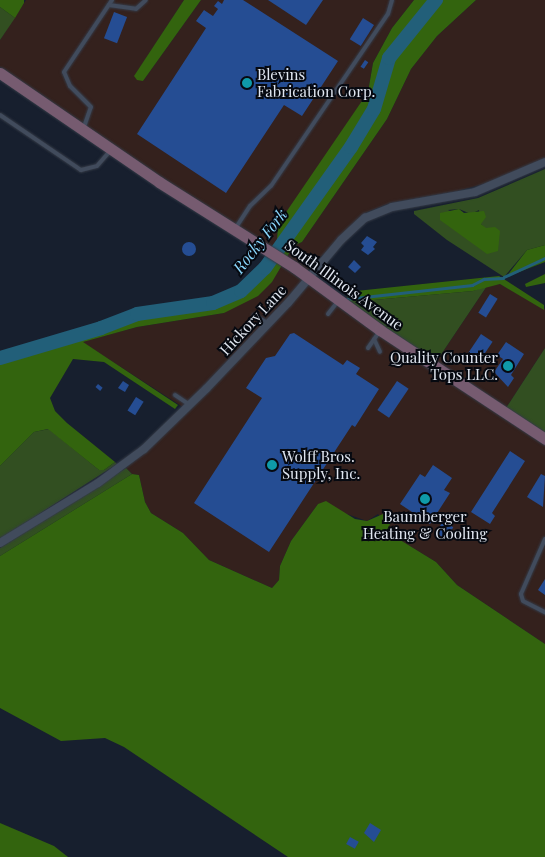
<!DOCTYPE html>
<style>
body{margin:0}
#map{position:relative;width:545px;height:857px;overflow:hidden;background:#171f2e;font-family:"Playfair Display",serif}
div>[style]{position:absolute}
.industrial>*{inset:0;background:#34211d}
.green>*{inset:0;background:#324f21}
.forest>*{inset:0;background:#33640e}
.stream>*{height:2.5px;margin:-1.25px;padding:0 1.25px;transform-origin:1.25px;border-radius:1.25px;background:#225f79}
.river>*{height:14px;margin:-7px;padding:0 7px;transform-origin:7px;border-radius:7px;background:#225f79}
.building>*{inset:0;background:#254d93;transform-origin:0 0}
.round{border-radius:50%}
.roads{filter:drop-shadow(0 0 1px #343a46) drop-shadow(0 0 1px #343a46)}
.service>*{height:4px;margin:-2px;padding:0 2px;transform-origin:2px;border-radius:2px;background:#414b5c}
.minor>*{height:8px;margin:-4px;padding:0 4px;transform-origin:4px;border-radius:4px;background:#414b5c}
.secondary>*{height:11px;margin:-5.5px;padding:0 5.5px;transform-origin:5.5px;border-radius:5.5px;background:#765b70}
.dots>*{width:14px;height:14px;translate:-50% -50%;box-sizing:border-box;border:2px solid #060910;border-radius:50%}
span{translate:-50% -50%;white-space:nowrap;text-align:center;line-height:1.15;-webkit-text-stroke:4px #060910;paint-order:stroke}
.poi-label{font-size:15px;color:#e0e6f0}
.left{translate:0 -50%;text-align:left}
.right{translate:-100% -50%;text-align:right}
.street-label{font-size:15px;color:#e0e6f0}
.water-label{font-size:16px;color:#89d6fb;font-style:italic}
</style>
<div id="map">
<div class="industrial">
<div style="clip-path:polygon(26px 0,184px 0,135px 75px,143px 81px,201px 0,414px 0,392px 28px,373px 63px,368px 92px,277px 231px,277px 240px,272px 247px,165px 180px,0 67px,0 40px)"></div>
<div style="clip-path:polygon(476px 0,545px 0,545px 159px,491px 182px,457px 191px,390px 203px,365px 213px,307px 271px,436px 362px,487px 286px,500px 284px,545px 309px,545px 348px,506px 408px,545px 434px,545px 644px,457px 585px,436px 562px,392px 535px,378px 514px,367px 521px,318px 504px,291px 541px,280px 566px,279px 580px,272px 588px,209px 560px,183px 533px,151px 513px,145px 502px,139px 475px,132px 474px,126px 468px,189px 411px,82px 342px,137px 327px,224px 313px,287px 257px,293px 246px,302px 242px,387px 119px,411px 69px,437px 36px)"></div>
</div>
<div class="green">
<div style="clip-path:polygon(0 7px,15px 18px,0 40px)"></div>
<div style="clip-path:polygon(evenodd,545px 169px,545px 245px,527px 250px,504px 277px,447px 240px,414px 214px,414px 211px,478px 198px,545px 169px,459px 209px,471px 214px,479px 210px,481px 224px,486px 229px,448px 210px,459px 209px)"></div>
<div style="clip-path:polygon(487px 286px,436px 362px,346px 301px,347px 298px,362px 301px,473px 291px)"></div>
<div style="clip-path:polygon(545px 348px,545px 434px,506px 408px)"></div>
<div style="clip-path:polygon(49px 429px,99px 470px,104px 470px,115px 462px,117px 464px,0 539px,0 466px,34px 432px)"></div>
<div style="clip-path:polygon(126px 468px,132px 474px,0 556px,0 548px)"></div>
</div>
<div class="forest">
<div style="clip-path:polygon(0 0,24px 0,24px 3px,15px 18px,0 7px)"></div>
<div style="clip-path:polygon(184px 0,201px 0,143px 81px,137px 80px,134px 76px)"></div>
<div style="clip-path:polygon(414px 0,476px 0,437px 36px,411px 69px,387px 119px,302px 242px,293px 246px,287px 257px,272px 247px,277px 240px,278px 224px,368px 92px,373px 63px,392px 28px)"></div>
<div style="clip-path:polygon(459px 209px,464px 213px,484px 211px,486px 217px,481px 224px,486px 228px,495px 227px,500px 231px,498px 251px,487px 254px,440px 220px,440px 213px)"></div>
<div style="clip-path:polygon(545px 245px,545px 262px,506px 277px,527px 250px)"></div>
<div style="clip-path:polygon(272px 258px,282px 265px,272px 282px,258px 296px,224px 313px,137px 327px,83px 342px,178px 405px,175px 409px,104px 362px,73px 359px,50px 398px,55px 411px,67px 423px,115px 462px,104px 470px,99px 470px,48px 429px,34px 432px,0 466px,0 358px,101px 328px,137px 314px,226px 299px,256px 279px)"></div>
<div style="clip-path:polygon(545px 274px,545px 283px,526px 287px,525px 284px)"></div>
<div style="clip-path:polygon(499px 276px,544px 305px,544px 310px,500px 284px,473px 291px,362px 301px,350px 301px,347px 296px,356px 291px)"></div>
<div style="clip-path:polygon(132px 474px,139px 475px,145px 502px,151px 513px,183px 533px,209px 560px,272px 588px,279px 580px,280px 566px,291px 541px,318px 504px,326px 501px,355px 519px,367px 521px,383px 514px,392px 519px,388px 529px,392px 535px,436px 562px,457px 585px,545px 644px,545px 857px,288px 857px,124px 747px,105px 738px,61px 741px,0 708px,0 556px)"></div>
<div style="clip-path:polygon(0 823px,54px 846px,68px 857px,0 857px)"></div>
</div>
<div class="stream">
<div style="left:504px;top:277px;width:45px;rotate:-24.9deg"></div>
<div style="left:346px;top:299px;width:127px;rotate:-6.3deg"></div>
<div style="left:472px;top:285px;width:13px;rotate:-27deg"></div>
<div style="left:484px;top:279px;width:19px;rotate:-3deg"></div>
</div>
<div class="river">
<div style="left:0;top:358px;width:105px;rotate:-16.5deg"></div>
<div style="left:101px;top:328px;width:39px;rotate:-21deg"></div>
<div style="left:137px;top:314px;width:77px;rotate:-8.2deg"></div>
<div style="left:213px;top:303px;width:30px;rotate:-23deg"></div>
<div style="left:241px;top:291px;width:33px;rotate:-44deg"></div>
<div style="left:265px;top:268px;width:148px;rotate:-54.6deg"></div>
<div style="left:351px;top:147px;width:44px;rotate:-58.8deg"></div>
<div style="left:374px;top:109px;width:53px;rotate:-73.6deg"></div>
<div style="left:389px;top:58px;width:75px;rotate:-51deg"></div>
</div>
<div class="building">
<div style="clip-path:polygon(224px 0,243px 0,338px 61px,302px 116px,284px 105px,226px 193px,137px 134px,206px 28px,196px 21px,204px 10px,213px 16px,218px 9px,214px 6px,218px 1px,222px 4px)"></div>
<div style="clip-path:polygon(268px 0,323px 0,306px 25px)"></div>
<div style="left:114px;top:12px;width:14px;height:28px;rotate:21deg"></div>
<div style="left:363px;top:18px;width:13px;height:25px;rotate:32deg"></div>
<div style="left:365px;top:60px;width:4px;height:8px;rotate:34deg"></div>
<div style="clip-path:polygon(367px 236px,377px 242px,373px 247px,375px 249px,368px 255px,361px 250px,364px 246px,361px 243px)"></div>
<div class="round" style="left:182px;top:242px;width:14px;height:14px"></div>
<div style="clip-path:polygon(354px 260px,361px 267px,355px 273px,348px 267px)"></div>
<div style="left:490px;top:294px;width:9px;height:22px;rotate:32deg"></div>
<div style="clip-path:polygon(294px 333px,343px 365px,347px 360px,360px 368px,356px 374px,379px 389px,355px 427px,352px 425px,269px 552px,194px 503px,262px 398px,246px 388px,266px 358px,275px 356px,290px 334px)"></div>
<div style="left:481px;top:334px;width:14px;height:28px;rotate:34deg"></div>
<div style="clip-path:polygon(506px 342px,524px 354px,511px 375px,514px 378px,508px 387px,494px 372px,503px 359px,497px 355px)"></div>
<div style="clip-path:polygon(123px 381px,129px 385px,125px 392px,118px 388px)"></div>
<div style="left:397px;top:381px;width:14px;height:35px;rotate:34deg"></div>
<div style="left:98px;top:384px;width:6px;height:4px;rotate:39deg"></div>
<div style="left:136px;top:397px;width:9px;height:16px;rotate:32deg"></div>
<div style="clip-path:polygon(510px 451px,525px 461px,492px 513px,495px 516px,490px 524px,471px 512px)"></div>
<div style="clip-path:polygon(433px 465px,452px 478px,444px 490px,450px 493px,430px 524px,400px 504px,420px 474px,425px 477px)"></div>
<div style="clip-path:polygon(541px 474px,545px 476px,543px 507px,527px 497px)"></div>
<div style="left:443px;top:521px;width:12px;height:14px;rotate:31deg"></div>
<div style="clip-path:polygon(545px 579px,545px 595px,538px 590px)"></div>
<div style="clip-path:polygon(370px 823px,381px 830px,374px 842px,364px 833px)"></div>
<div style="left:350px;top:837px;width:10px;height:8px;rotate:29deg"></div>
</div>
<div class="roads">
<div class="service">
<div style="left:109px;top:5px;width:27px;rotate:8deg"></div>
<div style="left:136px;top:9px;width:13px;rotate:-42deg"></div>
<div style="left:0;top:115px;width:98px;rotate:34.2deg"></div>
<div style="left:81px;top:170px;width:16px;rotate:-14deg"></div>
<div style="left:97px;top:166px;width:20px;rotate:-49deg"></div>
<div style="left:84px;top:127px;width:21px;rotate:-71deg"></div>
<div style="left:91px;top:107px;width:30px;rotate:-135deg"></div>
<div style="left:70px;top:86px;width:15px;rotate:-113deg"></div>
<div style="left:64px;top:72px;width:87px;rotate:-56.3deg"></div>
<div style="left:235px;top:229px;width:27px;rotate:-57deg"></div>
<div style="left:250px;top:206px;width:29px;rotate:-44deg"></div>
<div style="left:271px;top:186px;width:208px;rotate:-55.8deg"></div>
<div style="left:388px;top:14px;width:15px;rotate:-74deg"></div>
<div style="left:328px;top:314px;width:16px;rotate:-52deg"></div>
<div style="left:254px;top:315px;width:17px;rotate:31deg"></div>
<div style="left:374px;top:339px;width:14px;rotate:65deg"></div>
<div style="left:368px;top:348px;width:19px;rotate:-55deg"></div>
<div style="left:175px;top:395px;width:18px;rotate:34deg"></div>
<div style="left:545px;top:539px;width:60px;rotate:113.6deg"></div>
<div style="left:521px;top:594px;width:7px;rotate:74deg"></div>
<div style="left:523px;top:601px;width:25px;rotate:27deg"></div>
</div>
<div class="minor">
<div style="left:0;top:543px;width:115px;rotate:-31.5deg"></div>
<div style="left:98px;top:483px;width:57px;rotate:-36.5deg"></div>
<div style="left:144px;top:449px;width:86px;rotate:-44.1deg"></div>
<div style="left:206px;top:389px;width:119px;rotate:-46.4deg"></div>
<div style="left:288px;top:303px;width:82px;rotate:-49.9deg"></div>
<div style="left:341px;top:240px;width:33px;rotate:-43deg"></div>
<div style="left:365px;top:218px;width:29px;rotate:-22deg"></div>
<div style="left:392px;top:207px;width:84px;rotate:-10.2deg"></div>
<div style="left:475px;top:192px;width:76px;rotate:-23.2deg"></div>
</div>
<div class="secondary">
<div style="left:0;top:73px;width:193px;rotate:34.4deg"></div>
<div style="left:159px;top:182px;width:160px;rotate:32.2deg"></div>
<div style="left:294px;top:267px;width:107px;rotate:36.2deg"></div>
<div style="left:380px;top:330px;width:198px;rotate:33.4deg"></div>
</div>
</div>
<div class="dots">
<div style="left:247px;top:83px;background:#0f9aa8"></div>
<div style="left:508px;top:366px;background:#0f9aa8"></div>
<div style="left:272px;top:465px;background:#0f9aa8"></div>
<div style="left:425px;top:499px;background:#0f9aa8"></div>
</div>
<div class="poi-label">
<span class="left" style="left:257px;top:83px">Blevins<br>Fabrication Corp.</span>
<span class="right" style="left:498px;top:366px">Quality Counter<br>Tops LLC.</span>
<span class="left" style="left:282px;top:465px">Wolff Bros.<br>Supply, Inc.</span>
<span style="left:425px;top:525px">Baumberger<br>Heating &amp; Cooling</span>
</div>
<div class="street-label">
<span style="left:344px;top:285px;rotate:36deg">South Illinois Avenue</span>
<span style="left:253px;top:320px;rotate:-47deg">Hickory Lane</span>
</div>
<div class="water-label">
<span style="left:260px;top:241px;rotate:-52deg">Rocky Fork</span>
</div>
</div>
